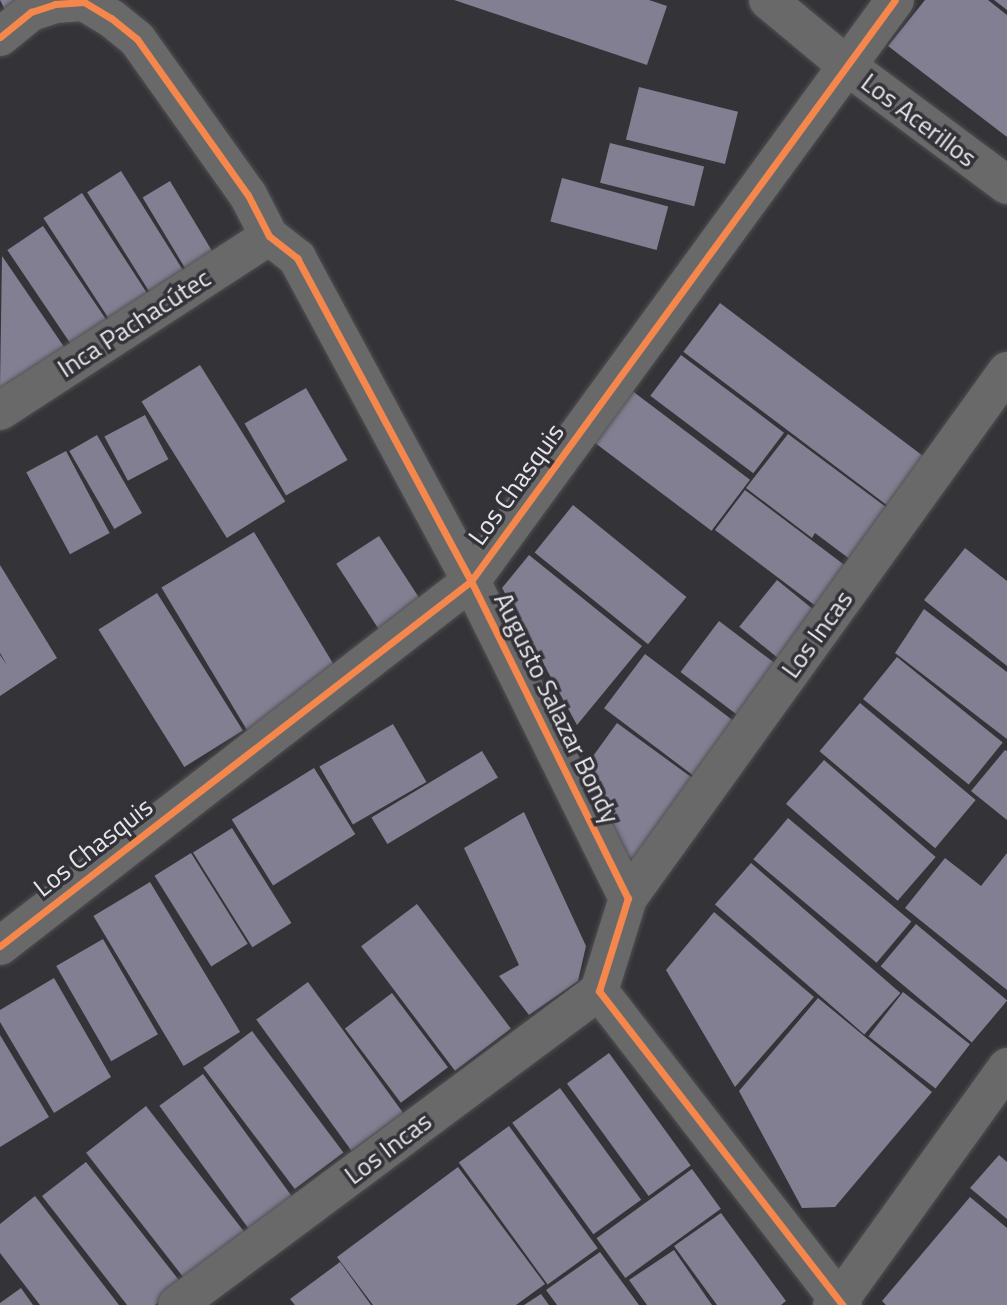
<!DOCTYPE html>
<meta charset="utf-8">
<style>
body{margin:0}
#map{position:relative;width:1007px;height:1305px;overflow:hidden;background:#343337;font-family:"Titillium Web",sans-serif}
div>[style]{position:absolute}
.building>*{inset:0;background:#827f92;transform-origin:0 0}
.roads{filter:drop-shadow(0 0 2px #505053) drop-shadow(0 0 2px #505053)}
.minor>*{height:38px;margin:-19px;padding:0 19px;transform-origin:19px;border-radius:19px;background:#69696a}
.cycleway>*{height:7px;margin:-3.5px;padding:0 3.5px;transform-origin:3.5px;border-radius:3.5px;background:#f5874c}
span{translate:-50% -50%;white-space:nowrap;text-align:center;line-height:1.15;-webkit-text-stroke:7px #333238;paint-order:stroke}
.street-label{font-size:26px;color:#e6e6ea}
</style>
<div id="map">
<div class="building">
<div style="clip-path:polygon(0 0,25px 0,7px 14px)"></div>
<div style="clip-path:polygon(454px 0,649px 0,667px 6px,647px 65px)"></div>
<div style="clip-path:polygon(925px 0,988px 0,1007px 15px,1007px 137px,888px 46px)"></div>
<div style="clip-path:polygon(994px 0,1007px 0,1007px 10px)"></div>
<div style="left:639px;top:87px;width:102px;height:54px;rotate:14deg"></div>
<div style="left:610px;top:143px;width:97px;height:41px;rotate:14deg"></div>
<div style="left:121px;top:171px;width:131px;height:40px;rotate:58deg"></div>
<div style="left:562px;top:178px;width:110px;height:45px;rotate:15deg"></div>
<div style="left:170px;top:181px;width:94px;height:32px;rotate:59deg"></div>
<div style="left:82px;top:193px;width:132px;height:46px;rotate:57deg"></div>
<div style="left:43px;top:226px;width:121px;height:43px;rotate:56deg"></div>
<div style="clip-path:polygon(2px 256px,71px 357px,7px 398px,0 388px)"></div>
<div style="left:720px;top:303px;width:271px;height:61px;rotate:37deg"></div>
<div style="left:681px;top:355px;width:129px;height:51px;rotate:37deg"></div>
<div style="left:200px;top:365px;width:161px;height:69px;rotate:58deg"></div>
<div style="left:306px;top:388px;width:83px;height:71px;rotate:60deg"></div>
<div style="left:631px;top:390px;width:149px;height:64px;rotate:37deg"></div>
<div style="left:145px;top:415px;width:50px;height:46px;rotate:62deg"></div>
<div style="clip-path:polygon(788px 434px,898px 516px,859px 566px,815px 533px,812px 538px,746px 488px)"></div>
<div style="left:97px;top:435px;width:90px;height:32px;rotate:60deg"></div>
<div style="left:66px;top:451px;width:93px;height:45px;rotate:62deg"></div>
<div style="left:745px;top:490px;width:137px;height:50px;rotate:37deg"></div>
<div style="left:573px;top:505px;width:146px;height:61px;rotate:39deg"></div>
<div style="left:254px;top:532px;width:166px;height:108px;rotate:59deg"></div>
<div style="left:379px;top:536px;width:87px;height:51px;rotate:57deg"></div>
<div style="clip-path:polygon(965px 548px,1007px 581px,1007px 666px,924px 600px)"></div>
<div style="clip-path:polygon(529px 555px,642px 646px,577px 725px,502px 588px)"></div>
<div style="clip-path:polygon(0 565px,57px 658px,0 696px,0 655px,7px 665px,0 653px)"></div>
<div style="left:777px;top:580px;width:58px;height:60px;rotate:39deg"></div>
<div style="left:157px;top:593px;width:162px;height:69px;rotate:58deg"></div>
<div style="clip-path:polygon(924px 609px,1007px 672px,1007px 739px,895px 653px)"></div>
<div style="left:719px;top:621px;width:82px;height:64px;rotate:37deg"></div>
<div style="left:645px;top:654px;width:124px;height:68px;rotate:37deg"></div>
<div style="left:897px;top:657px;width:136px;height:54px;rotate:39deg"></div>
<div style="left:860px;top:703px;width:151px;height:63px;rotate:40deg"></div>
<div style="clip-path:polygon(617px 723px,702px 785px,632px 880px,588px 763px)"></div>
<div style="left:393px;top:724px;width:67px;height:85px;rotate:60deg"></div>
<div style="clip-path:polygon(1005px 750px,1007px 751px,1007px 820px,971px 791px)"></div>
<div style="left:482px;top:751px;width:31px;height:129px;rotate:59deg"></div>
<div style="left:824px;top:760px;width:148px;height:58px;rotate:41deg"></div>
<div style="left:314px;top:768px;width:78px;height:97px;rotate:58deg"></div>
<div style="clip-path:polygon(524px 812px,586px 946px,578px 981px,529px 1015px,499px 976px,519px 965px,464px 848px)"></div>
<div style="left:788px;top:818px;width:161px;height:54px;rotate:40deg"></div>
<div style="left:232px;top:828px;width:112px;height:46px;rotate:58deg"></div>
<div style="left:191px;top:853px;width:107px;height:43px;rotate:58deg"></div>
<div style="clip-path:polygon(1007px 853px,1007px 990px,905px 908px,945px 858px,981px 886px)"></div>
<div style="left:751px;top:863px;width:198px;height:55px;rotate:41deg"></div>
<div style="left:150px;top:882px;width:175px;height:66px;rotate:59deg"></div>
<div style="left:417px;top:904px;width:156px;height:70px;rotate:53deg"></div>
<div style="clip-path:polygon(714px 912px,814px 997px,735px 1087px,666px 970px)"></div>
<div style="left:916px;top:924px;width:119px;height:55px;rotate:40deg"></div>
<div style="left:103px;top:939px;width:110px;height:54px;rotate:60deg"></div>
<div style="clip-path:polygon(54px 978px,111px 1077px,54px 1113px,0 1022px,0 1010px)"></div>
<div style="left:308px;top:982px;width:162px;height:64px;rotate:54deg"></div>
<div style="left:903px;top:992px;width:85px;height:56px;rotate:38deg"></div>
<div style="left:392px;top:993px;width:93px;height:59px;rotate:53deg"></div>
<div style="clip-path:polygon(818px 998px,932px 1092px,835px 1207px,802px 1208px,739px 1091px)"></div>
<div style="left:252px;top:1031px;width:152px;height:61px;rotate:53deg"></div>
<div style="clip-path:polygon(0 1035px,49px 1117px,0 1147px)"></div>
<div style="left:609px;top:1053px;width:139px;height:52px;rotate:54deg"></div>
<div style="left:203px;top:1074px;width:152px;height:54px;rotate:54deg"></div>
<div style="left:560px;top:1088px;width:138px;height:59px;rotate:54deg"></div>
<div style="left:146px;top:1106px;width:163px;height:76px;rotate:52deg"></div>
<div style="left:509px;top:1126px;width:151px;height:62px;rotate:54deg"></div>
<div style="clip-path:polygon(999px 1155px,1007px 1162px,1007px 1219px,970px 1188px)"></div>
<div style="clip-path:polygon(86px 1162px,182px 1284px,155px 1305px,127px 1305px,42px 1196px)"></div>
<div style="clip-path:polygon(458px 1167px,545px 1284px,516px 1305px,373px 1305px,337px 1257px)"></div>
<div style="left:692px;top:1169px;width:49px;height:118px;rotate:54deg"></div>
<div style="clip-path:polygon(35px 1196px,119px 1305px,40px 1305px,0 1253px,0 1224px)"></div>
<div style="clip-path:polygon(970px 1197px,1007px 1228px,1007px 1305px,886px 1305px,882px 1301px)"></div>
<div style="clip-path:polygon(721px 1213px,786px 1301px,781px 1305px,717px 1305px,674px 1246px)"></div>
<div style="clip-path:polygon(674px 1250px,712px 1305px,647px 1305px,629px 1280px)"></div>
<div style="clip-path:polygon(600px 1252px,639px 1305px,557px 1305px,546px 1290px)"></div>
<div style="clip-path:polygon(340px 1262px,371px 1305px,295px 1305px,290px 1299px)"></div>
<div style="clip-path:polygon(21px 1288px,33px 1305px,0 1305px,0 1303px)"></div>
<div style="clip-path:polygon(541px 1294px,549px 1305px,524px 1305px)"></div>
</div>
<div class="roads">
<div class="minor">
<div style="left:768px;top:0;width:102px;rotate:39.8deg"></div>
<div style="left:846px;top:65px;width:201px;rotate:36.7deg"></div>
<div style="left:0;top:37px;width:40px;rotate:-39deg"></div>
<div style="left:31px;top:12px;width:25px;rotate:-18deg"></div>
<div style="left:55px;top:4px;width:29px;rotate:-4deg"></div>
<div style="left:84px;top:2px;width:31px;rotate:31deg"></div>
<div style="left:111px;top:18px;width:33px;rotate:39deg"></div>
<div style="left:137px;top:39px;width:191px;rotate:54.6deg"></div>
<div style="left:248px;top:195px;width:46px;rotate:62.9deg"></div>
<div style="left:269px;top:236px;width:36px;rotate:38deg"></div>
<div style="left:297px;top:258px;width:367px;rotate:61.7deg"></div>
<div style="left:471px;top:581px;width:354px;rotate:63.7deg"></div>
<div style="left:628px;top:898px;width:97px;rotate:107.3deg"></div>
<div style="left:599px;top:991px;width:398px;rotate:52.2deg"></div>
<div style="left:0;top:411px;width:321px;rotate:-33deg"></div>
<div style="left:628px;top:898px;width:649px;rotate:-54.28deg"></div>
<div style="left:0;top:946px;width:596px;rotate:-37.77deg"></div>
<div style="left:471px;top:581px;width:719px;rotate:-53.88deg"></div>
<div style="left:177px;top:1305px;width:526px;rotate:-36.65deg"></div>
<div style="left:832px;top:1305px;width:8px;rotate:-30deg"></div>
<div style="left:839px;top:1301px;width:288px;rotate:-54.3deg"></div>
</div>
</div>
<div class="cycleway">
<div style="left:0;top:37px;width:40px;rotate:-39deg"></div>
<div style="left:31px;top:12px;width:25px;rotate:-18deg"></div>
<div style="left:55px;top:4px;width:29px;rotate:-4deg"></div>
<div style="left:84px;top:2px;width:31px;rotate:31deg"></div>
<div style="left:111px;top:18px;width:33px;rotate:39deg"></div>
<div style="left:137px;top:39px;width:191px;rotate:54.6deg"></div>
<div style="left:248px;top:195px;width:46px;rotate:62.9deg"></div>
<div style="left:269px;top:236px;width:36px;rotate:38deg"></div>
<div style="left:297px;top:258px;width:367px;rotate:61.7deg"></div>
<div style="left:471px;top:581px;width:354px;rotate:63.7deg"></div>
<div style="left:628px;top:898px;width:97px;rotate:107.3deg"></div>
<div style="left:599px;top:991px;width:398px;rotate:52.2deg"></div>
<div style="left:0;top:946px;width:596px;rotate:-37.77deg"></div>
<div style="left:471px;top:581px;width:719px;rotate:-53.88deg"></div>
</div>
<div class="street-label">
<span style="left:919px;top:120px;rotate:37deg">Los Acerillos</span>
<span style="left:134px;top:323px;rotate:-33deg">Inca Pachacútec</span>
<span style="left:516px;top:484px;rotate:-54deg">Los Chasquis</span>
<span style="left:817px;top:634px;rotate:-54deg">Los Incas</span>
<span style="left:557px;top:708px;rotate:64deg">Augusto Salazar Bondy</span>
<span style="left:93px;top:847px;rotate:-38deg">Los Chasquis</span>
<span style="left:388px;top:1148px;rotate:-37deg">Los Incas</span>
</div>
</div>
